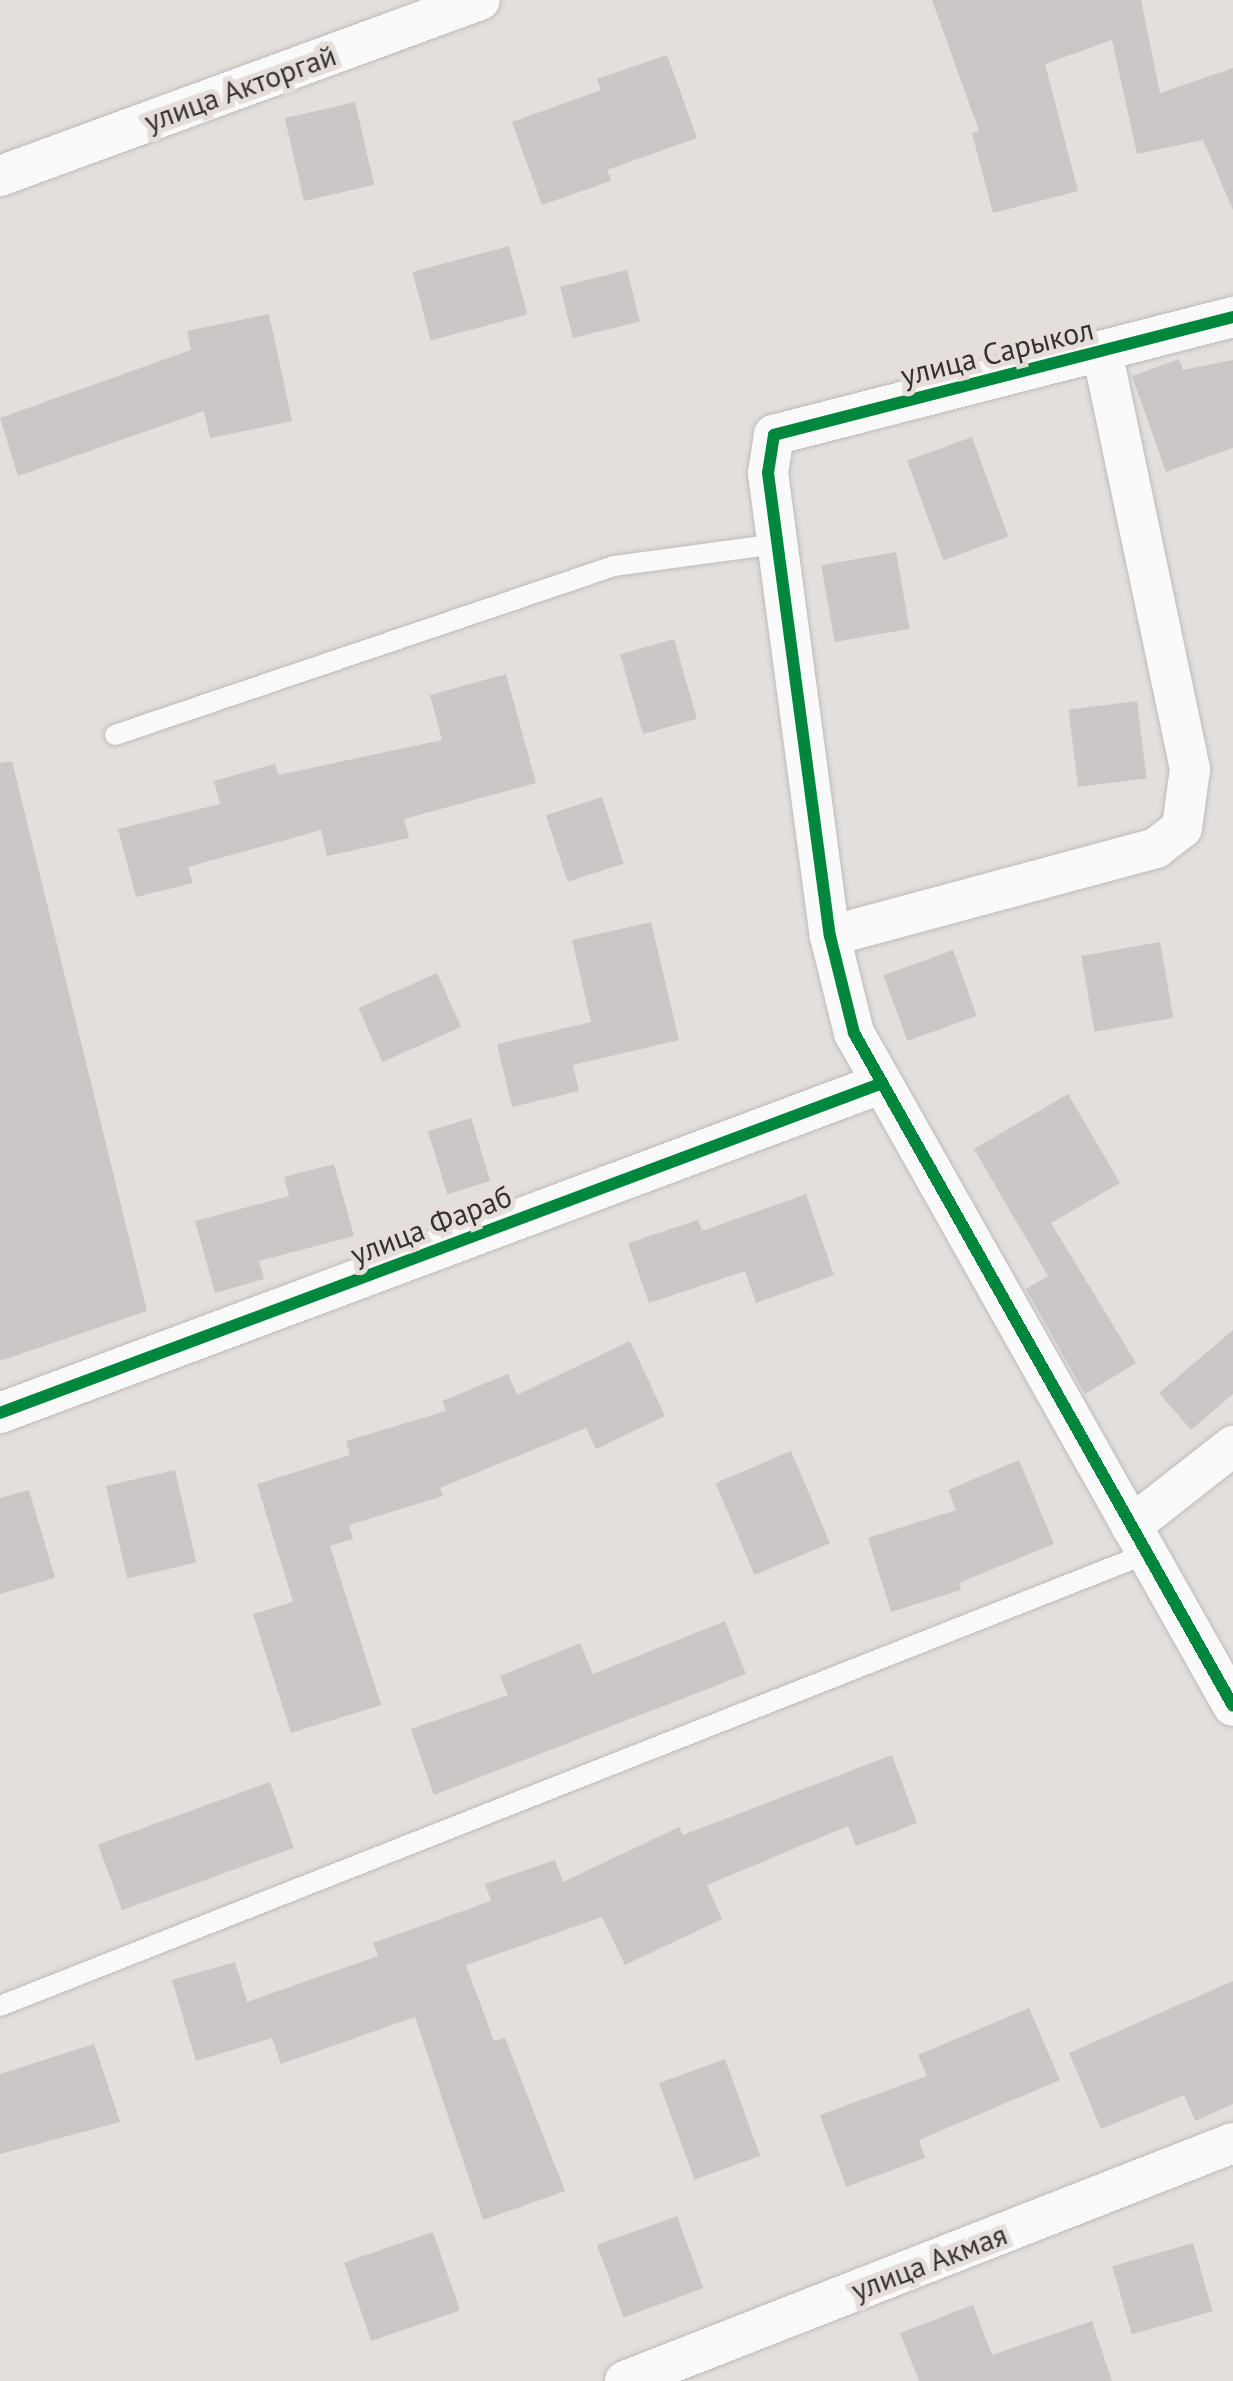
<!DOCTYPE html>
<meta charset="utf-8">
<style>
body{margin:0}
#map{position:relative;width:1233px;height:2381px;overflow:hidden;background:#e3dfdd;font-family:"PT Sans",sans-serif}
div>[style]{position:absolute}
.building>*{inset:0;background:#cac7c6;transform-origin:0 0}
.roads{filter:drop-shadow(0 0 2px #bfbbba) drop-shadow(0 0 2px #bfbbba)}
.lane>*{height:20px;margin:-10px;padding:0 10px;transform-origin:10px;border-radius:10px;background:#fbfafa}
.street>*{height:40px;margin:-20px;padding:0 20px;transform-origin:20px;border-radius:20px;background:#fbfafa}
.cycleway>*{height:12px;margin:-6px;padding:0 6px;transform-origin:6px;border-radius:6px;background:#00873e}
span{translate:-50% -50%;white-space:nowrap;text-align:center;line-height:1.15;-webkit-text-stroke:10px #e5dedb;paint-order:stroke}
.street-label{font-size:30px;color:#353231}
</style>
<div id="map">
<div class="building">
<div style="clip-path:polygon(932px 0,1141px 0,1160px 93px,1233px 68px,1233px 210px,1203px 140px,1137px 154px,1112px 40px,1045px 64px,1078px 191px,993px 213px,972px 133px,979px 131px)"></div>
<div style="clip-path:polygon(667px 55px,697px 138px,607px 170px,611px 181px,542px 205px,512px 122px,601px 90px,597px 79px)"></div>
<div style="left:355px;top:102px;width:85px;height:72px;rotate:77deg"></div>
<div style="left:509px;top:246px;width:71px;height:100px;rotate:75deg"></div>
<div style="left:627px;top:270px;width:53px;height:69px;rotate:76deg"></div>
<div style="clip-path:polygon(269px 314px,292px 421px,210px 438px,204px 411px,18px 476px,0 418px,191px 350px,187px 331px)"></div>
<div style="clip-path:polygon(1179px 359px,1183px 370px,1233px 360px,1233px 448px,1166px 472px,1132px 376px)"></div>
<div style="left:972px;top:437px;width:106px;height:69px;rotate:70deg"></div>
<div style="left:896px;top:552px;width:78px;height:76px;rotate:80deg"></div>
<div style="left:674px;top:639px;width:83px;height:56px;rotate:74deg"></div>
<div style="clip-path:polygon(506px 674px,536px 783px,404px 819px,409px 838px,327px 856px,321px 830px,188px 867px,193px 883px,136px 897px,118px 829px,220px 804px,214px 781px,275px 764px,278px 775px,442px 740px,430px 695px)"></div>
<div style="left:1137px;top:701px;width:78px;height:69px;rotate:83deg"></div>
<div style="clip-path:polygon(12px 761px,147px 1311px,0 1361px,0 763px)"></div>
<div style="left:602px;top:797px;width:70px;height:59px;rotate:72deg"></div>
<div style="clip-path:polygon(651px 922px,679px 1040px,573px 1065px,579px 1091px,512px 1107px,497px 1044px,591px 1022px,572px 940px)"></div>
<div style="left:1160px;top:942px;width:77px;height:80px;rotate:80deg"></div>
<div style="left:953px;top:950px;width:70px;height:74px;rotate:70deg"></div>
<div style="left:437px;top:973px;width:59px;height:86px;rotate:66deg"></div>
<div style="clip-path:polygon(1068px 1094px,1120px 1183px,1051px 1223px,1136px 1363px,1085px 1394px,1026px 1289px,1048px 1276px,974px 1149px)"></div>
<div style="left:471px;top:1118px;width:66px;height:45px;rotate:73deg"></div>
<div style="clip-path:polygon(334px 1164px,354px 1236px,259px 1261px,264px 1279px,215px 1293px,195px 1221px,289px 1196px,284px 1177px)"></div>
<div style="clip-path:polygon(806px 1194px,834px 1275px,756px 1303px,745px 1271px,649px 1303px,628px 1243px,698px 1220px,702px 1231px)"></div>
<div style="clip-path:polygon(1233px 1330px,1233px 1394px,1191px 1430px,1159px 1393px)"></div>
<div style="clip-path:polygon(630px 1341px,665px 1416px,596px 1449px,586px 1428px,440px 1488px,443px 1496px,349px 1525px,353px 1539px,330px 1546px,381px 1705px,291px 1733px,253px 1614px,293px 1602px,257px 1484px,350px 1455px,346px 1441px,446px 1411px,442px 1401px,508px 1374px,517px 1395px)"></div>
<div style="left:791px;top:1451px;width:100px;height:82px;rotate:67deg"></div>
<div style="clip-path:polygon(1019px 1460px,1054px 1544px,959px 1583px,961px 1590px,891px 1612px,868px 1538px,956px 1510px,948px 1490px)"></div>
<div style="left:175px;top:1470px;width:95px;height:71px;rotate:77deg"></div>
<div style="clip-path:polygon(29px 1490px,55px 1578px,0 1594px,0 1498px)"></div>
<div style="clip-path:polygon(725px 1621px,746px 1674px,434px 1795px,411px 1729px,508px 1695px,500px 1676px,580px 1643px,593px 1674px)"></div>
<div style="clip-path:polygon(892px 1755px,917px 1823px,856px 1846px,848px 1826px,707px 1885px,722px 1919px,625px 1965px,602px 1917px,466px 1965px,494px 2041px,505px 2038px,565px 2191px,483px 2220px,415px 2017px,281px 2064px,272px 2038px,196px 2061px,172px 1980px,235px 1962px,247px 2002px,378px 1956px,373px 1943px,491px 1901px,485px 1884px,555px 1860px,563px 1882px,679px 1827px,683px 1835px)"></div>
<div style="left:270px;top:1782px;width:70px;height:183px;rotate:70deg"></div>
<div style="clip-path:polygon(1233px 1981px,1233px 2104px,1195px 2121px,1184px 2095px,1101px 2129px,1069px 2053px)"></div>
<div style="clip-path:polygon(1029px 2008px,1060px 2080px,919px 2140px,925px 2158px,846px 2187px,820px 2115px,927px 2076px,918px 2055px)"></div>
<div style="clip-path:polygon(94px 2044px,120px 2122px,0 2154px,0 2074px)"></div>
<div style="left:725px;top:2059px;width:103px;height:70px;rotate:70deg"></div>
<div style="left:677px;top:2216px;width:77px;height:85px;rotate:70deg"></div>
<div style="left:433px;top:2232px;width:83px;height:94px;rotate:71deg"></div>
<div style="left:1193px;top:2243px;width:71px;height:84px;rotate:74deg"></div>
<div style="clip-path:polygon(973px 2305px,992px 2355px,1092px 2321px,1112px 2381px,919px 2381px,900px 2333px)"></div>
</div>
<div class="roads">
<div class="lane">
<div style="left:115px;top:735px;width:527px;rotate:-18.71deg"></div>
<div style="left:614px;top:566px;width:164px;rotate:-7.7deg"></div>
<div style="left:0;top:2006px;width:1232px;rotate:-21.53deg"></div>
</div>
<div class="street">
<div style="left:0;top:176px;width:511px;rotate:-20.14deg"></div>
<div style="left:1233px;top:317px;width:474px;rotate:165.6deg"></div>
<div style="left:774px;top:435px;width:38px;rotate:99deg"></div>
<div style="left:768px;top:473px;width:467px;rotate:82.4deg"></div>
<div style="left:830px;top:936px;width:100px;rotate:76.1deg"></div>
<div style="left:854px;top:1033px;width:772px;rotate:60.61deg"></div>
<div style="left:830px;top:936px;width:338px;rotate:-15.1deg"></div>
<div style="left:1156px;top:848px;width:33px;rotate:-38deg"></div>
<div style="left:1182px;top:828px;width:60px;rotate:-82.3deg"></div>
<div style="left:1190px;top:769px;width:427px;rotate:-101.9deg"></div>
<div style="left:0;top:1413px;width:939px;rotate:-20.5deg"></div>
<div style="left:1131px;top:1526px;width:130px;rotate:-38.1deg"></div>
<div style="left:625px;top:2381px;width:653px;rotate:-21.38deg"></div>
</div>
</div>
<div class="cycleway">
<div style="left:1233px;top:317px;width:474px;rotate:165.6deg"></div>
<div style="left:774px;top:435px;width:38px;rotate:99deg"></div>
<div style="left:768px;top:473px;width:467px;rotate:82.4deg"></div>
<div style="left:830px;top:936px;width:100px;rotate:76.1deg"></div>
<div style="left:854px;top:1033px;width:772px;rotate:60.61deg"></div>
<div style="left:0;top:1413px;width:939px;rotate:-20.5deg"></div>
</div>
<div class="street-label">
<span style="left:240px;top:88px;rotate:-20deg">улица Акторгай</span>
<span style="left:997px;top:352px;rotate:-14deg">улица Сарыкол</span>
<span style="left:431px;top:1225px;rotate:-21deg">улица Фараб</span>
<span style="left:929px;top:2262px;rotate:-21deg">улица Акмая</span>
</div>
</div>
